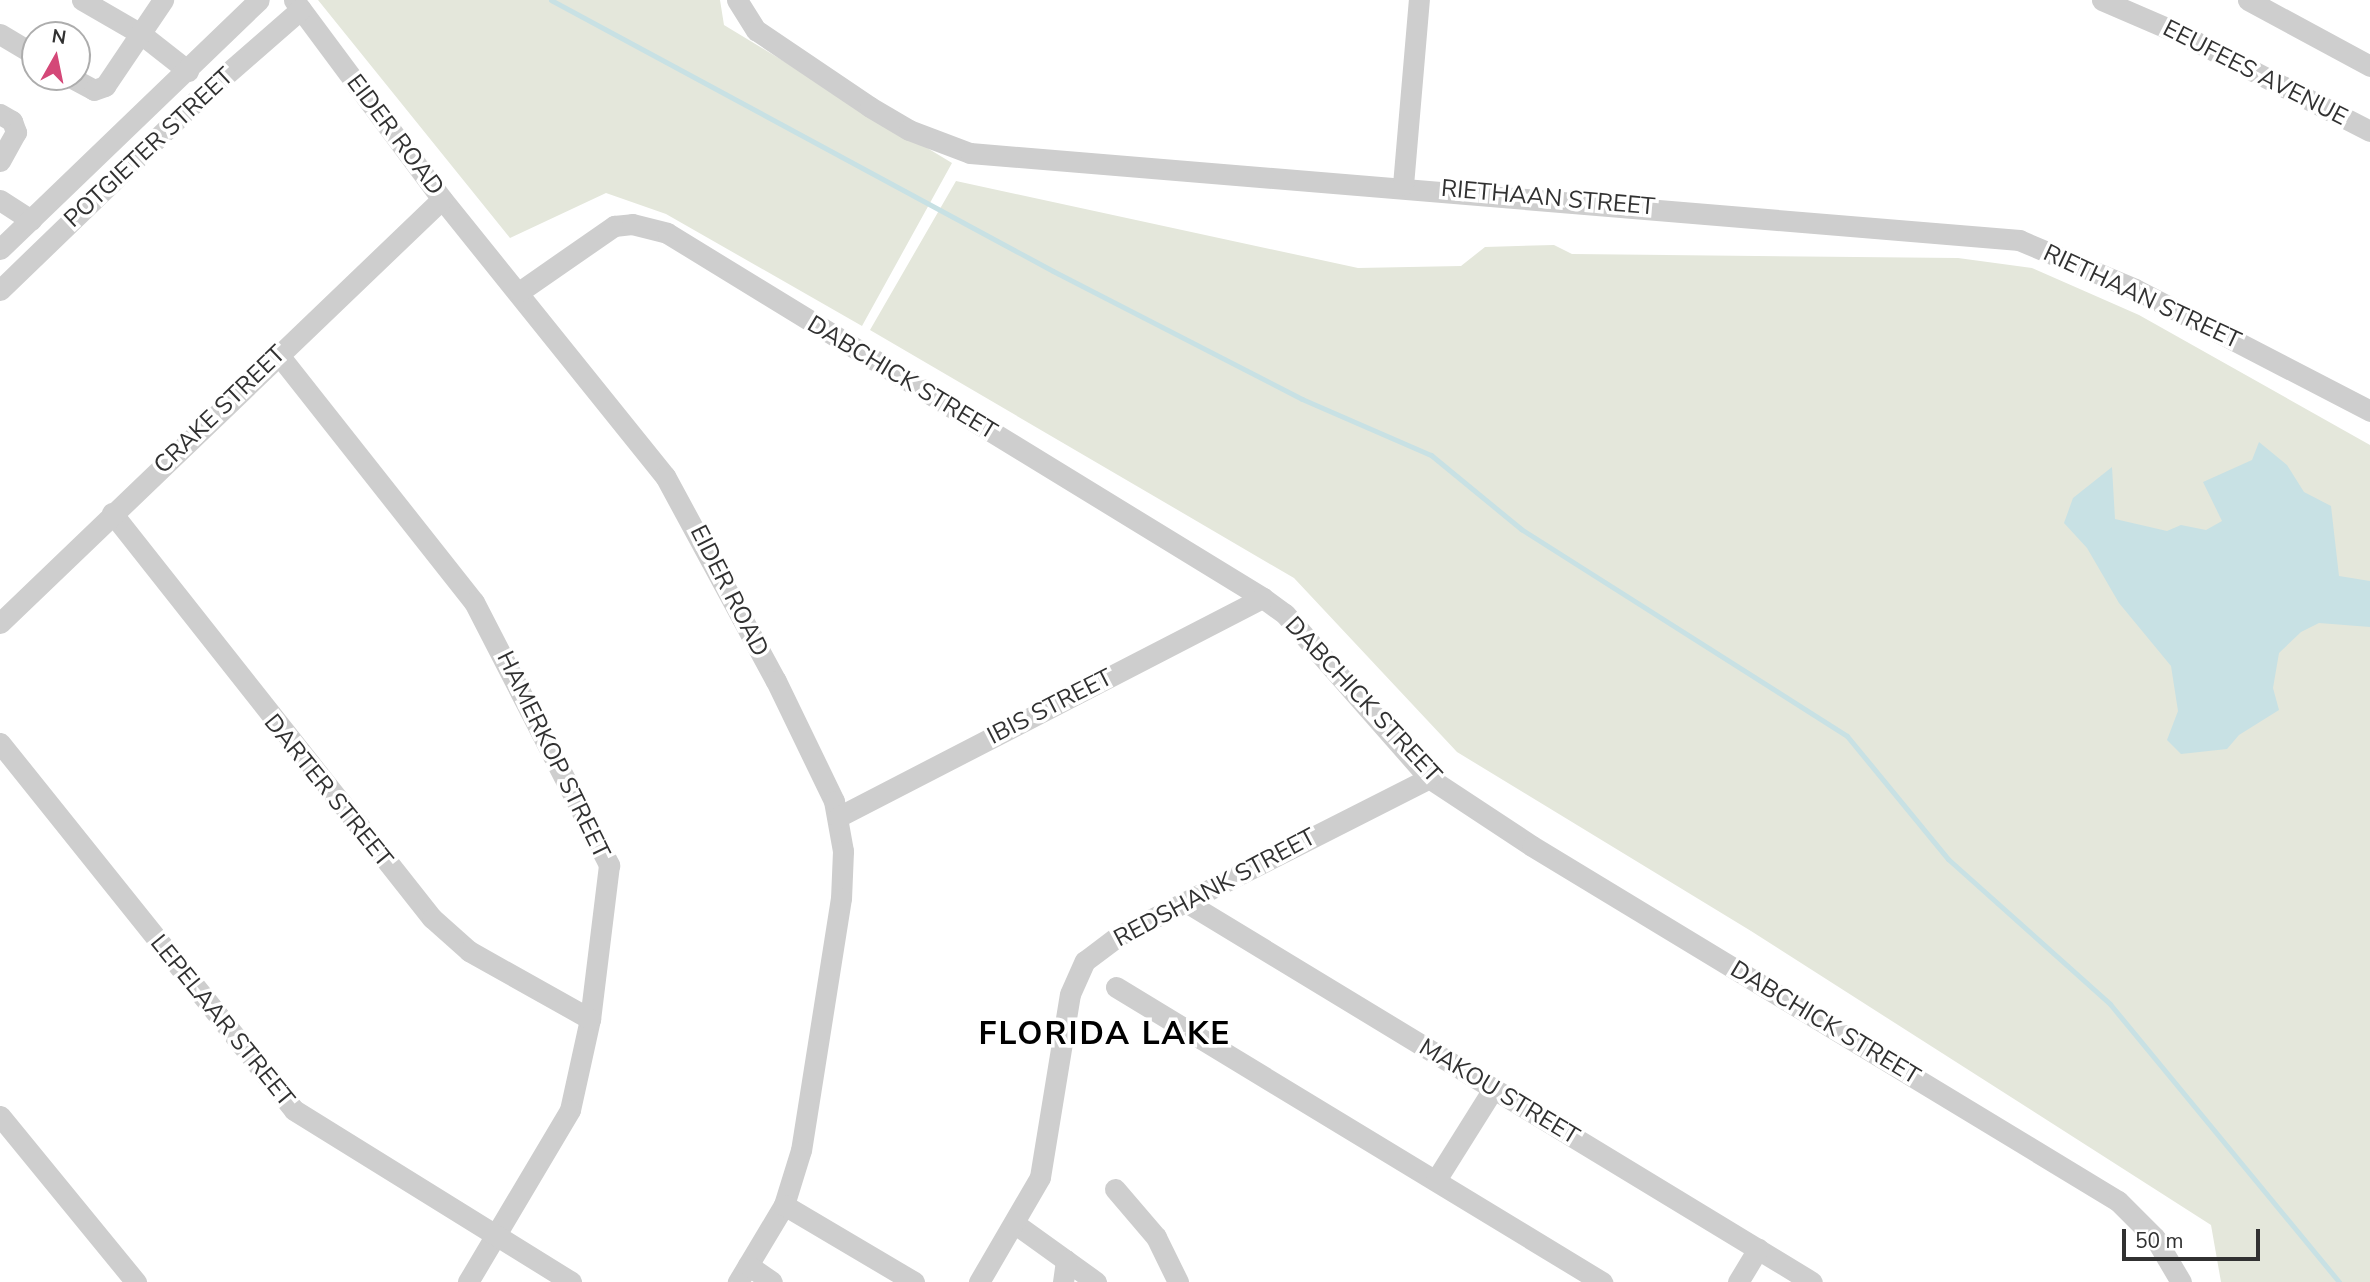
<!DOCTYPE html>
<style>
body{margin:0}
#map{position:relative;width:2370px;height:1282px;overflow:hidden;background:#fff;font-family:"Nunito Sans",sans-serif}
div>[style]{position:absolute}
.green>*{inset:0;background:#e4e7db}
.water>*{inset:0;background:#c8e1e4}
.stream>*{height:5px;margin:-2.5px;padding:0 2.5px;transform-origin:2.5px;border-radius:2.5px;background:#c8e1e4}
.minor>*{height:21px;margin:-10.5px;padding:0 10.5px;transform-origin:10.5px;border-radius:10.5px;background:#cecece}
span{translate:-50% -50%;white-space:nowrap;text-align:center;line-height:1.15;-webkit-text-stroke:7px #fff;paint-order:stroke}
.street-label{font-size:24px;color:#313131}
.district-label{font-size:32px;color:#000;font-weight:700;letter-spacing:2px}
.north{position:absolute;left:21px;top:21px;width:70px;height:70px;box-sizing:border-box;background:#fff;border:2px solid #adadad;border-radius:50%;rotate:9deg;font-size:19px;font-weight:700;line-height:28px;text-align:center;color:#313131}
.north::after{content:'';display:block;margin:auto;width:24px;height:32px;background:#d44878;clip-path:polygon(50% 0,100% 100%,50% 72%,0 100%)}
.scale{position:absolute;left:2122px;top:1229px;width:138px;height:32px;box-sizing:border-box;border:4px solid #313131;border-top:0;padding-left:9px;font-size:21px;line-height:24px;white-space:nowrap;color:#313131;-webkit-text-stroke:5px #fff;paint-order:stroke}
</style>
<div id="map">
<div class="green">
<div style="clip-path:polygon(318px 0,720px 0,724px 25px,952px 163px,862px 326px,666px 214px,606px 193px,510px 238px)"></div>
<div style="clip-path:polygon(956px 181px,1358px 268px,1461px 266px,1485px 247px,1554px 245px,1572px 254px,1958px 258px,2032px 268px,2139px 315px,2370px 445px,2370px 1282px,2221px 1282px,2211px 1225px,1751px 931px,1457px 752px,1294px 578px,870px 330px)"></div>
</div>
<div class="water">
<div style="clip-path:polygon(2259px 442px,2287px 465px,2304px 492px,2331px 506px,2339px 576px,2370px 581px,2370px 627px,2319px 623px,2301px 632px,2279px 653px,2273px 688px,2279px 710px,2239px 735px,2227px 749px,2181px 754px,2167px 740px,2178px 711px,2171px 666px,2119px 603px,2087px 548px,2064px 523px,2073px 498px,2112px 467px,2115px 519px,2167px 531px,2181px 525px,2206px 530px,2222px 521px,2203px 482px,2252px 460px)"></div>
</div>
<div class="stream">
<div style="left:551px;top:0;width:570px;rotate:28.36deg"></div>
<div style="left:1053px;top:271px;width:280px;rotate:27.2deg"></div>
<div style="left:1302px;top:399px;width:141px;rotate:23.5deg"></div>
<div style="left:1431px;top:455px;width:117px;rotate:39.4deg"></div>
<div style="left:1521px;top:529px;width:386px;rotate:32.4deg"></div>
<div style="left:1847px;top:736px;width:159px;rotate:50.6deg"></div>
<div style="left:1948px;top:859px;width:217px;rotate:41.8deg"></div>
<div style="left:2110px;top:1004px;width:360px;rotate:50.5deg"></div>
</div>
<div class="minor">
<div style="left:82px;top:0;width:68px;rotate:30deg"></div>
<div style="left:141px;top:34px;width:60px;rotate:38.2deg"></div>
<div style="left:294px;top:0;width:248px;rotate:53.4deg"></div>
<div style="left:442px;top:199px;width:356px;rotate:51.2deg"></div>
<div style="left:665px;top:476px;width:233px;rotate:61.6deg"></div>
<div style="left:776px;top:681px;width:133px;rotate:64.2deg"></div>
<div style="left:834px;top:801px;width:51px;rotate:79.8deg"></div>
<div style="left:843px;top:851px;width:47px;rotate:92.4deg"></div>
<div style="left:841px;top:898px;width:255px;rotate:99deg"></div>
<div style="left:801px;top:1150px;width:58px;rotate:107.2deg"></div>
<div style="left:784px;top:1205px;width:90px;rotate:120.9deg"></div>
<div style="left:737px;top:0;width:36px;rotate:58deg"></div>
<div style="left:756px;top:30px;width:138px;rotate:34deg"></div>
<div style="left:870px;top:107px;width:45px;rotate:30.5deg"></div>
<div style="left:909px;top:130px;width:65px;rotate:20.7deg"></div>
<div style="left:970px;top:153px;width:1053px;rotate:4.74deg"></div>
<div style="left:2019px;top:240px;width:126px;rotate:22.9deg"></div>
<div style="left:2135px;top:289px;width:265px;rotate:27.4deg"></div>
<div style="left:2102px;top:0;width:88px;rotate:23.4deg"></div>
<div style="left:2183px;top:35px;width:210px;rotate:27.2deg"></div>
<div style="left:2248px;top:0;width:139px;rotate:28.4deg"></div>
<div style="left:0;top:34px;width:41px;rotate:31deg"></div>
<div style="left:70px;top:77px;width:27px;rotate:28deg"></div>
<div style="left:94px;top:90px;width:12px;rotate:-20deg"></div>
<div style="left:105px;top:86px;width:104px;rotate:-56deg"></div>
<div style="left:0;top:114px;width:14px;rotate:30deg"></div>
<div style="left:12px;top:121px;width:12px;rotate:70deg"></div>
<div style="left:16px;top:132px;width:33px;rotate:119deg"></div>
<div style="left:1403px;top:185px;width:186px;rotate:-85.1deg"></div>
<div style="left:0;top:200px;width:37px;rotate:33deg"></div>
<div style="left:0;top:249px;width:359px;rotate:-43.9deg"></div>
<div style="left:0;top:290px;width:277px;rotate:-44deg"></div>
<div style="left:199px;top:98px;width:135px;rotate:-41.1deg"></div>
<div style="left:519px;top:292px;width:116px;rotate:-34.8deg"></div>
<div style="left:614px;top:226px;width:18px;rotate:-6deg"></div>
<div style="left:632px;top:224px;width:36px;rotate:14deg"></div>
<div style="left:667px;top:233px;width:699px;rotate:31.48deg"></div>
<div style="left:1263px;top:598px;width:27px;rotate:36deg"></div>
<div style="left:1285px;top:614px;width:218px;rotate:48.7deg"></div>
<div style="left:1429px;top:778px;width:123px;rotate:33.4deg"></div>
<div style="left:1532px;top:846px;width:685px;rotate:31.21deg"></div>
<div style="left:2118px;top:1201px;width:52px;rotate:45deg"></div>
<div style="left:2155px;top:1238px;width:51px;rotate:59.4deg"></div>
<div style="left:278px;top:354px;width:316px;rotate:51.7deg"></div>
<div style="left:474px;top:602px;width:296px;rotate:62.8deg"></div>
<div style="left:609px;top:865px;width:155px;rotate:97deg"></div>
<div style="left:590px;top:1019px;width:93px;rotate:102.4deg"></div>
<div style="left:570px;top:1110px;width:200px;rotate:120.7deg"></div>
<div style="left:112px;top:513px;width:516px;rotate:51.69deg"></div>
<div style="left:432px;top:918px;width:50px;rotate:41.7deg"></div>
<div style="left:469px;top:951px;width:139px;rotate:29.3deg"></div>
<div style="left:0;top:623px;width:612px;rotate:-43.81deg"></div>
<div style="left:0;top:743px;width:470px;rotate:51.3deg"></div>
<div style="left:294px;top:1110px;width:326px;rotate:31.8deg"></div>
<div style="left:838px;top:817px;width:478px;rotate:-27.3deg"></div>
<div style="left:1186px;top:902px;width:732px;rotate:31.26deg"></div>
<div style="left:1116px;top:987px;width:569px;rotate:31.26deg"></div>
<div style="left:0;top:1116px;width:215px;rotate:50.7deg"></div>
<div style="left:1436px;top:1180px;width:107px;rotate:-57.9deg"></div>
<div style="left:1115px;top:1189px;width:63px;rotate:49.5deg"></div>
<div style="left:1156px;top:1237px;width:50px;rotate:63.9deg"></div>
<div style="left:784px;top:1205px;width:151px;rotate:30.6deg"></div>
<div style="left:1014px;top:1223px;width:101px;rotate:35.7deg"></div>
<div style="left:748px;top:1265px;width:29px;rotate:35deg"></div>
<div style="left:979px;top:1282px;width:121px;rotate:-59.8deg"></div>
<div style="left:1040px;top:1177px;width:185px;rotate:-80.7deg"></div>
<div style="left:1070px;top:994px;width:36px;rotate:-66deg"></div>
<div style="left:1085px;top:961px;width:41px;rotate:-37.1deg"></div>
<div style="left:1118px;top:936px;width:349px;rotate:-26.9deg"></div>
<div style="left:1063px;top:1282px;width:22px;rotate:-82deg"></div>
<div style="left:1738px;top:1282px;width:39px;rotate:-59deg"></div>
</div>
<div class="street-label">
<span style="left:2255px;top:73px;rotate:27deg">EEUFEES AVENUE</span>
<span style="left:395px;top:135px;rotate:53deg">EIDER ROAD</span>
<span style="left:149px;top:148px;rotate:-43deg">POTGIETER STREET</span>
<span style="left:1548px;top:198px;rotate:5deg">RIETHAAN STREET</span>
<span style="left:2142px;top:297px;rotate:25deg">RIETHAAN STREET</span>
<span style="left:902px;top:378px;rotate:31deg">DABCHICK STREET</span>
<span style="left:220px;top:410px;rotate:-44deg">CRAKE STREET</span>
<span style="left:729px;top:591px;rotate:63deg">EIDER ROAD</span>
<span style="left:1363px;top:700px;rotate:47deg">DABCHICK STREET</span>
<span style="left:1050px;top:707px;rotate:-27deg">IBIS STREET</span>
<span style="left:553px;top:755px;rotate:64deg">HAMERKOP STREET</span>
<span style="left:328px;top:791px;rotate:51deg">DARTER STREET</span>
<span style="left:1215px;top:888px;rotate:-28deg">REDSHANK STREET</span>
<span style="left:222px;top:1021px;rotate:51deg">LEPELAAR STREET</span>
<span style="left:1825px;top:1023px;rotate:31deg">DABCHICK STREET</span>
<span style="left:1499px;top:1092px;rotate:31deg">MAKOU STREET</span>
</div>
<div class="district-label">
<span style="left:1105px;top:1034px">FLORIDA LAKE</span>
</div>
<div class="north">N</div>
<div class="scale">50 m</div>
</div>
